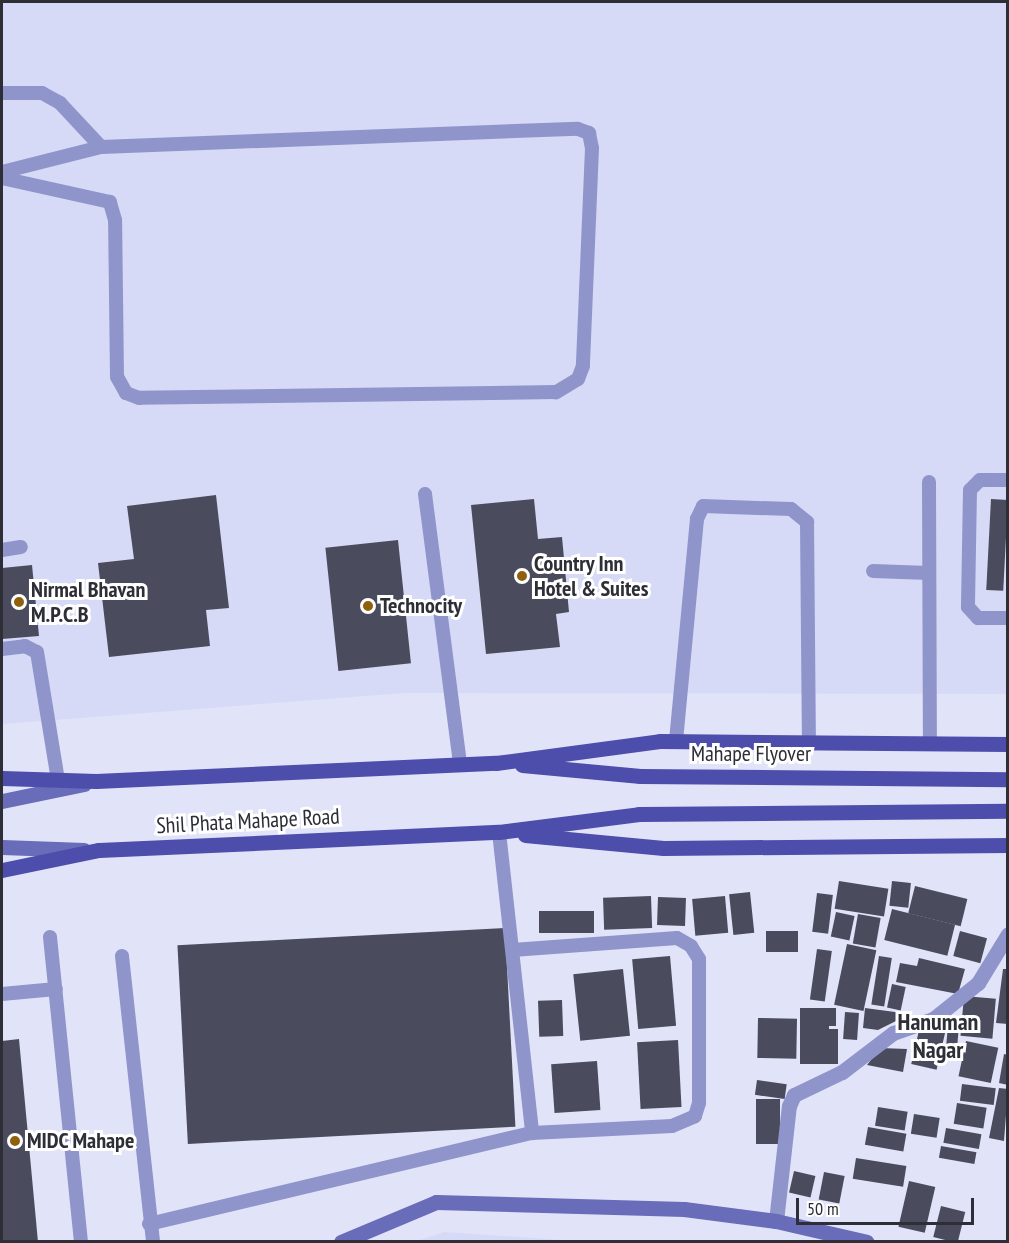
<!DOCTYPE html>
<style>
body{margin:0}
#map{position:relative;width:1009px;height:1243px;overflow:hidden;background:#e1e4f9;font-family:"PT Sans Narrow",sans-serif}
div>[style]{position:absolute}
.built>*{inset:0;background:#d6daf6}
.building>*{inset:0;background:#4a4c5d;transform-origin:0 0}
.lane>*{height:14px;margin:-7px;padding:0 7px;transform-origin:7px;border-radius:7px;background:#8f95ca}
.street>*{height:15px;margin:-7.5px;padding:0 7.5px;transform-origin:7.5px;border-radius:7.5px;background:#8f95ca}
.secondary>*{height:15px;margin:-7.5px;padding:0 7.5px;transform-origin:7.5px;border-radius:7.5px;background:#686cb9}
.primary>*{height:15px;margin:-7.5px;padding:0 7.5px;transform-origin:7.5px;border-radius:7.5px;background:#4d4dac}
.dots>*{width:16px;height:16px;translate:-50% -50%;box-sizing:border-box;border:3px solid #fff;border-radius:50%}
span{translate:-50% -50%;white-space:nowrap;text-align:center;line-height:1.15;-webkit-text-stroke:6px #fff;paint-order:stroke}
.poi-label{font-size:22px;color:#2d2e36;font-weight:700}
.left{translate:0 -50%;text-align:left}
.street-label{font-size:22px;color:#2d2e36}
.neighbourhood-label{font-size:24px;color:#2d2e36;font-weight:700}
.frame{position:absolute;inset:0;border:3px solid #2d2e36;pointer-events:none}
.scale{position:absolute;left:796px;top:1198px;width:178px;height:27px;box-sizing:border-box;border:3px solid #2d2e36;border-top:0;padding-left:8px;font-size:18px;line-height:21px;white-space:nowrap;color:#2d2e36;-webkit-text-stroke:4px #fff;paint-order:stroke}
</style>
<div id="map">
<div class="built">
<div style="clip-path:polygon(2px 2px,1007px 2px,1007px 694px,404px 693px,2px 724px)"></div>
<div style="clip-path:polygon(444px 1232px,578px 1241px,417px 1241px)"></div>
</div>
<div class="building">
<div style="clip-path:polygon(216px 495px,229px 608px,206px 610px,210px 646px,109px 657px,98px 563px,134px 559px,127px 506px)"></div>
<div style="clip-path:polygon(534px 499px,538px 539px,562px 537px,569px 612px,556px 614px,560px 647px,486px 654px,471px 505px)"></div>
<div style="left:991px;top:499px;width:17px;height:91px;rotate:3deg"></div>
<div style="left:398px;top:540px;width:124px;height:73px;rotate:84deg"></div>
<div style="clip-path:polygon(32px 565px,39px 636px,2px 639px,2px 568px)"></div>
<div style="left:839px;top:881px;width:50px;height:28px;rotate:9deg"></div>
<div style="left:892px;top:881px;width:19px;height:25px;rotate:6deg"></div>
<div style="left:915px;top:886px;width:54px;height:28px;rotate:14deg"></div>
<div style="left:750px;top:892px;width:41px;height:21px;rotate:84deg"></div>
<div style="left:817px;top:893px;width:16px;height:39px;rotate:7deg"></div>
<div style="left:651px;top:896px;width:32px;height:48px;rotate:88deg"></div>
<div style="left:725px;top:896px;width:37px;height:33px;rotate:85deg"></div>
<div style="left:658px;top:897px;width:28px;height:28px;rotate:2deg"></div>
<div style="left:892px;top:909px;width:65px;height:32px;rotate:14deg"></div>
<div style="left:539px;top:911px;width:55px;height:22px"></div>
<div style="left:836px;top:912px;width:19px;height:25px;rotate:12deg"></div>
<div style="left:858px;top:914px;width:23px;height:30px;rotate:10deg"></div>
<div style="left:505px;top:928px;width:199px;height:328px;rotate:87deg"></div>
<div style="left:766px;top:931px;width:32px;height:21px"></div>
<div style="left:960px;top:931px;width:28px;height:26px;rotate:15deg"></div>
<div style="left:847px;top:944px;width:30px;height:62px;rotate:12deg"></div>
<div style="left:817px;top:949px;width:15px;height:51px;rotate:8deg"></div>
<div style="left:670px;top:956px;width:70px;height:38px;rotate:85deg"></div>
<div style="left:879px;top:956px;width:13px;height:49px;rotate:9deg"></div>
<div style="clip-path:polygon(919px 958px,965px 969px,958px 994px,896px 982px,900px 963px,917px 966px)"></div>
<div style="left:623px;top:969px;width:67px;height:50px;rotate:84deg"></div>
<div style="clip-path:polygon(1003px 969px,1008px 969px,1008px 1024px,996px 1023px)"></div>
<div style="left:892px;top:984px;width:14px;height:24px;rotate:12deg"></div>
<div style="left:964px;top:996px;width:32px;height:40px;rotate:5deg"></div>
<div style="left:562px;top:1000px;width:36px;height:24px;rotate:88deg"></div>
<div style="clip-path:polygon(800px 1008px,836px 1008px,836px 1026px,829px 1026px,829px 1029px,838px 1029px,838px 1064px,800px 1064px)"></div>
<div style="clip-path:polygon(865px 1008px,910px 1014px,878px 1030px,863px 1028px)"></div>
<div style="left:845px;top:1012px;width:14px;height:27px;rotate:4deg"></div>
<div style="left:758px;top:1018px;width:39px;height:40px;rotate:1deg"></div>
<div style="left:948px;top:1025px;width:11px;height:22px;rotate:5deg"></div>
<div style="left:920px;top:1026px;width:26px;height:39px;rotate:13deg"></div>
<div style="clip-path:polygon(19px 1039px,38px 1242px,2px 1242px,2px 1041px)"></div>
<div style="left:678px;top:1040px;width:67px;height:41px;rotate:87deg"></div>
<div style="left:966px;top:1041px;width:33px;height:36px;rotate:12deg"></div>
<div style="clip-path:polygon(880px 1048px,907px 1049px,903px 1072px,867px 1065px)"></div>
<div style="clip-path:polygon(1004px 1054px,1008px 1055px,1008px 1085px,999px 1083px)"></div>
<div style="left:597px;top:1061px;width:49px;height:46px;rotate:86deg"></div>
<div style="left:757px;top:1080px;width:30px;height:15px;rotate:8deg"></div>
<div style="left:962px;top:1084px;width:34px;height:17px;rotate:7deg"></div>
<div style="clip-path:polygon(999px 1088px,1008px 1089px,1004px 1141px,989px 1138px)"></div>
<div style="left:756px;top:1099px;width:24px;height:45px"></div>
<div style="left:957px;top:1103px;width:30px;height:21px;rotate:9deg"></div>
<div style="left:878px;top:1107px;width:30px;height:19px;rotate:9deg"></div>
<div style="left:914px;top:1114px;width:26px;height:20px;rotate:9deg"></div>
<div style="left:868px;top:1127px;width:39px;height:18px;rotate:10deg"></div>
<div style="left:946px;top:1128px;width:36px;height:15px;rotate:10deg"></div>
<div style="left:941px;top:1146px;width:36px;height:12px;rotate:10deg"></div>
<div style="left:856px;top:1158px;width:51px;height:21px;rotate:9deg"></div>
<div style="left:794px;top:1171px;width:22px;height:22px;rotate:13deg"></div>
<div style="left:824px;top:1172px;width:21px;height:28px;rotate:11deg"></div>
<div style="left:909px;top:1181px;width:27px;height:47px;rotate:13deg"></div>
<div style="left:941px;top:1206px;width:25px;height:32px;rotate:14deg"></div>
</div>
<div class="lane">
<div style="left:2px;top:93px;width:40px"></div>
<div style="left:42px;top:93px;width:21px;rotate:29deg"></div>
<div style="left:60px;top:103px;width:60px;rotate:47deg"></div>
<div style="left:2px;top:172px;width:102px;rotate:-14.2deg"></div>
<div style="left:101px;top:147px;width:477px;rotate:-2.2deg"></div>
<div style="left:578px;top:129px;width:12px;rotate:20deg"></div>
<div style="left:589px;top:133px;width:15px;rotate:79deg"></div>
<div style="left:592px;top:148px;width:218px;rotate:92.4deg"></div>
<div style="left:583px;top:366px;width:14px;rotate:111deg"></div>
<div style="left:578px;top:379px;width:26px;rotate:149deg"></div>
<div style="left:556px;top:392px;width:417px;rotate:179.2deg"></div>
<div style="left:139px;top:398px;width:14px;rotate:-159deg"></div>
<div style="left:126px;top:393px;width:18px;rotate:-119deg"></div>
<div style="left:117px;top:377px;width:157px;rotate:-90.7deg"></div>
<div style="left:115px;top:220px;width:19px;rotate:-106deg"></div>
<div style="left:110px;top:202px;width:111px;rotate:-167.5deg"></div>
<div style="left:1008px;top:480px;width:28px;rotate:180deg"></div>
<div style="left:980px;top:480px;width:14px;rotate:135deg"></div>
<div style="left:970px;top:490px;width:117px;rotate:91deg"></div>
<div style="left:968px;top:607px;width:15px;rotate:48deg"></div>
<div style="left:978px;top:618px;width:30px"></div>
<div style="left:929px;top:482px;width:261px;rotate:89.8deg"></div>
<div style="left:425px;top:494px;width:272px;rotate:82.6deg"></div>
<div style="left:2px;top:550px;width:19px;rotate:-9deg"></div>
<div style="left:873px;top:571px;width:56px;rotate:2deg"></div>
<div style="left:2px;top:649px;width:23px;rotate:-7deg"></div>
<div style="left:25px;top:646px;width:13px;rotate:27deg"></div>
<div style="left:37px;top:652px;width:130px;rotate:80.7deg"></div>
<div style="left:676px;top:741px;width:223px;rotate:-84.6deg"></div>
<div style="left:697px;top:519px;width:14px;rotate:-65deg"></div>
<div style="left:703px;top:506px;width:88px;rotate:2deg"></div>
<div style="left:791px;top:509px;width:21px;rotate:39deg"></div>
<div style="left:807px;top:522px;width:220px;rotate:89.5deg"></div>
<div style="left:499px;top:832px;width:303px;rotate:83.7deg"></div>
<div style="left:50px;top:937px;width:307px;rotate:84.2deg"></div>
<div style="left:122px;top:956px;width:288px;rotate:83.8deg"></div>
<div style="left:2px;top:994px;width:54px;rotate:-5.3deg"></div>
<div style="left:149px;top:1224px;width:394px;rotate:-13.4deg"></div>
<div style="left:532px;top:1133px;width:140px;rotate:-2.9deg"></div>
<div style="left:672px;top:1126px;width:25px;rotate:-23deg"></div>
<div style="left:695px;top:1116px;width:14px;rotate:-73deg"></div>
<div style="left:699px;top:1103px;width:144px;rotate:-90deg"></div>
<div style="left:699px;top:959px;width:15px;rotate:-122deg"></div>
<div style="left:691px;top:946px;width:16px;rotate:-150deg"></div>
<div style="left:677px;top:938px;width:165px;rotate:175.8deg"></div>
</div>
<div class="street">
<div style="left:776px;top:1221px;width:116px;rotate:-83.6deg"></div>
<div style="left:789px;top:1106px;width:12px;rotate:-66deg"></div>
<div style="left:794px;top:1095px;width:53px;rotate:-25.6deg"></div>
<div style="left:842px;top:1072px;width:64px;rotate:-37.4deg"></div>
<div style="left:893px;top:1033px;width:42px;rotate:-19.3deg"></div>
<div style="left:933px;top:1019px;width:58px;rotate:-38.7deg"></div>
<div style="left:978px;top:983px;width:57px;rotate:-58.5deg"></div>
</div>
<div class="secondary">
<div style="left:2px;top:801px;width:84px;rotate:-11.7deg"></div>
<div style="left:2px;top:847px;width:82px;rotate:2.1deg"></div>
<div style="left:341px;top:1242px;width:103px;rotate:-22.8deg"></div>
<div style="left:436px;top:1202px;width:248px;rotate:1.6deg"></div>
<div style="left:684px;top:1209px;width:93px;rotate:7.4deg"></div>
<div style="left:776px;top:1221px;width:93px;rotate:13deg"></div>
</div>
<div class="primary">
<div style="left:522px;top:765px;width:119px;rotate:5.3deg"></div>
<div style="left:640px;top:776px;width:368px;rotate:0.5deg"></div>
<div style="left:2px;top:778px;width:94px;rotate:1.8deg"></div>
<div style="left:96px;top:781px;width:400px;rotate:-2.6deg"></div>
<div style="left:496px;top:763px;width:165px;rotate:-7.6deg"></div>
<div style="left:660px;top:741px;width:348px;rotate:0.5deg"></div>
<div style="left:525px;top:835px;width:139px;rotate:5.4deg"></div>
<div style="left:663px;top:848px;width:345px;rotate:-0.5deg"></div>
<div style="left:2px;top:870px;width:99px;rotate:-11.7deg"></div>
<div style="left:99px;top:850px;width:400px;rotate:-2.6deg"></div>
<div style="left:499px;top:832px;width:141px;rotate:-7.3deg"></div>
<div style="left:639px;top:814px;width:369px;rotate:-0.5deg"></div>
</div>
<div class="dots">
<div style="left:522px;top:576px;background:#90610c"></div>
<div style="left:19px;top:602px;background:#90610c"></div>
<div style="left:368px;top:606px;background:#90610c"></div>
<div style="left:15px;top:1141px;background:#90610c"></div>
</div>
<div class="poi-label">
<span class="left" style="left:534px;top:576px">Country Inn<br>Hotel &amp; Suites</span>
<span class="left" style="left:31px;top:602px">Nirmal Bhavan<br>M.P.C.B</span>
<span class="left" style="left:380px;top:606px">Technocity</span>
<span class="left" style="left:27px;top:1141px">MIDC Mahape</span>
</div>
<div class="street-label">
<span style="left:751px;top:754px">Mahape Flyover</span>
<span style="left:248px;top:821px;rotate:-3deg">Shil Phata Mahape Road</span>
</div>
<div class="neighbourhood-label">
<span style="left:938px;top:1036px">Hanuman<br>Nagar</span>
</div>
<div class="frame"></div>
<div class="scale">50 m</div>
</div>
